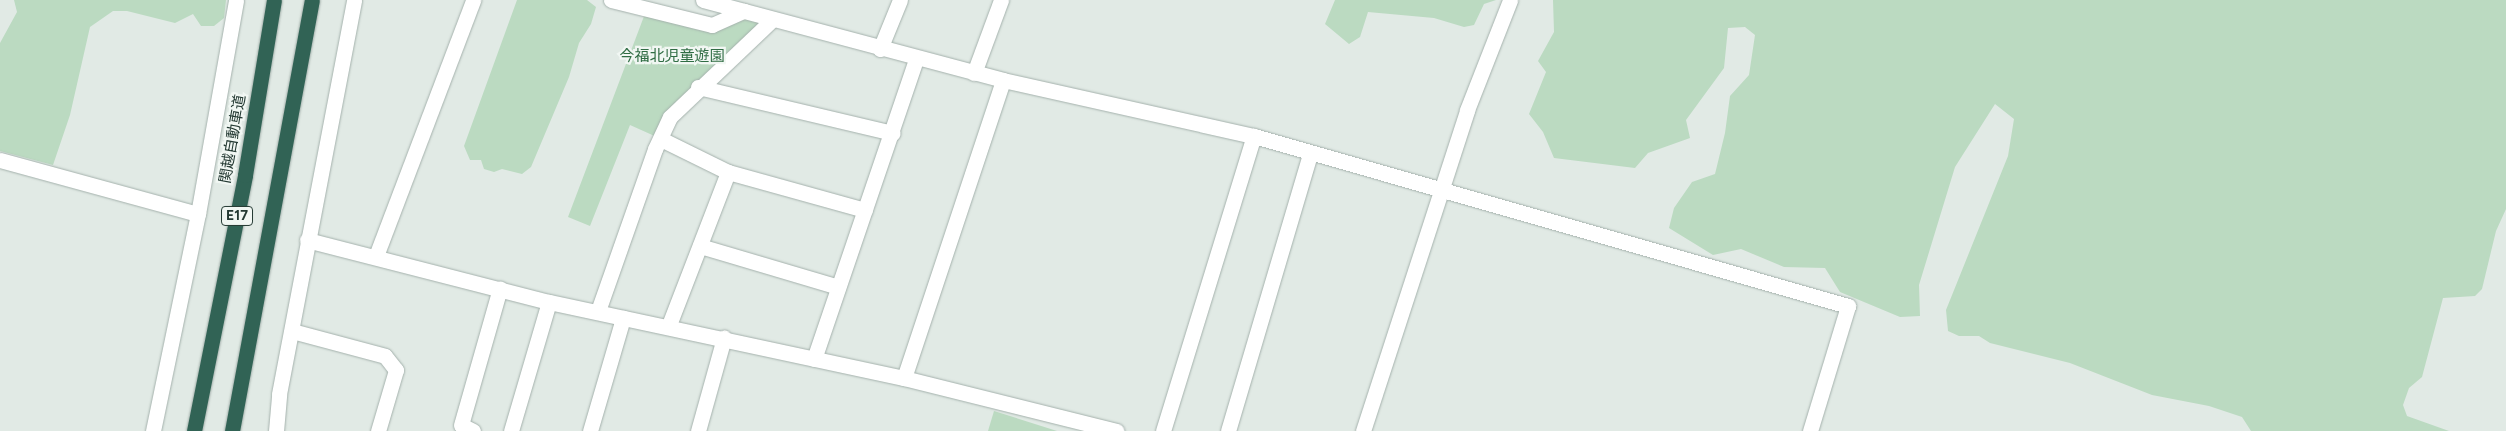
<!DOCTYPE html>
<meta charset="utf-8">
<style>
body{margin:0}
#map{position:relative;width:2506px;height:431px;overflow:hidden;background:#e1eae5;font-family:Figtree,"Noto Sans JP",sans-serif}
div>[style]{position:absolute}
.green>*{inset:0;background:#bbdac1}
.roads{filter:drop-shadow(0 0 1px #a4b1ac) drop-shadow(0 0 1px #a4b1ac)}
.minor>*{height:15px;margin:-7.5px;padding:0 7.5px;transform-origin:7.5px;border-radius:7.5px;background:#fff}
.motorway>*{height:15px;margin:-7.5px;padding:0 7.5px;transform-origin:7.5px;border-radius:7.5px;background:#316355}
span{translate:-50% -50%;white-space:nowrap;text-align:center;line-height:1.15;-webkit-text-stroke:4.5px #f1f7f3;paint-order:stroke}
.shield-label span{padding:1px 4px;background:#f1f7f3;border:1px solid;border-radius:4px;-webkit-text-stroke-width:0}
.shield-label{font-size:14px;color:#233932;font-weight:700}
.park-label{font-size:15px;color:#306d44}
.street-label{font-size:15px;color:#233932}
</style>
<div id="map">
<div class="green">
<div style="clip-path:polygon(14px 0,226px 0,224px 18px,214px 26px,201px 26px,193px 14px,175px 23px,127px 11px,113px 11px,90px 27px,70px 115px,53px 165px,0 151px,0 43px,17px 12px)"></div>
<div style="clip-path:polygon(517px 0,587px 0,596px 7px,591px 24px,579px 43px,569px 77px,531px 167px,522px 174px,502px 169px,494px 172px,484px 169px,481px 160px,470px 160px,464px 146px)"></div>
<div style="clip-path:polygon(1335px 0,1496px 0,1484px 4px,1474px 25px,1464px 27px,1434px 18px,1368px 12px,1360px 37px,1349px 44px,1325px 24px)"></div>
<div style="clip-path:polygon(1553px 0,2506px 0,2506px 209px,2496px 231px,2482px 289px,2475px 296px,2443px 298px,2422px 377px,2409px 388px,2403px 405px,2407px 416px,2449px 431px,2251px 431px,2242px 417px,2209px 406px,2152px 395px,2070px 363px,1990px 343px,1979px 336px,1959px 336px,1948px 331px,1946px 310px,2008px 156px,2014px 119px,1995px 104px,1955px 167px,1919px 285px,1920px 316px,1900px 317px,1840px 292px,1825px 268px,1784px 267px,1741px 249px,1713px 255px,1669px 228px,1674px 208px,1692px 182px,1715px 174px,1725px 133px,1730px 96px,1749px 75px,1755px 35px,1745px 27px,1728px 28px,1724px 68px,1686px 120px,1690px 138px,1648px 153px,1635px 168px,1554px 158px,1543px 132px,1529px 114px,1546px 72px,1538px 61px,1554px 32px)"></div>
<div style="clip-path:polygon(646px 11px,713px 26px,745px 13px,770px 20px,659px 138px,630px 125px,590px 226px,568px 217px)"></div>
<div style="clip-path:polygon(994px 411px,1057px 431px,988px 431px)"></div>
</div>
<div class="roads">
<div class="minor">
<div style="left:611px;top:0;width:104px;rotate:13.9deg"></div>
<div style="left:712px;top:25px;width:35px;rotate:-24deg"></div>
<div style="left:703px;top:0;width:310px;rotate:14.9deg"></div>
<div style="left:1003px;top:80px;width:257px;rotate:12.6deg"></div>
<div style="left:1254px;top:136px;width:618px;rotate:15.97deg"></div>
<div style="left:1848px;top:306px;width:131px;rotate:106.9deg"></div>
<div style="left:880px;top:49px;width:53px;rotate:-67.8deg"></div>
<div style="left:974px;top:73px;width:78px;rotate:-69.7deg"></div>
<div style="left:698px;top:87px;width:200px;rotate:13.3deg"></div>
<div style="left:661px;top:139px;width:75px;rotate:26.2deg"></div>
<div style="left:0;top:160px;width:205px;rotate:15.3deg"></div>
<div style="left:307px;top:240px;width:250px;rotate:14.4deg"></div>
<div style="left:549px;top:302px;width:363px;rotate:12.1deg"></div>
<div style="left:904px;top:378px;width:219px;rotate:14deg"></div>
<div style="left:700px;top:246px;width:144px;rotate:16.5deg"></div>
<div style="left:376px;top:256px;width:274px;rotate:-69.2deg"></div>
<div style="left:598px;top:311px;width:172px;rotate:-70.6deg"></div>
<div style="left:655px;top:149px;width:35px;rotate:-65deg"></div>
<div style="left:670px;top:117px;width:141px;rotate:-43.6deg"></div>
<div style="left:669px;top:325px;width:164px;rotate:-68.9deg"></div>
<div style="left:728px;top:172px;width:142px;rotate:15.5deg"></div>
<div style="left:292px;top:331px;width:96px;rotate:15deg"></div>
<div style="left:385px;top:356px;width:18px;rotate:52deg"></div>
<div style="left:396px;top:370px;width:64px;rotate:106.4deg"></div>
<div style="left:814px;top:359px;width:317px;rotate:-71.2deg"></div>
<div style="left:904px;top:378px;width:314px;rotate:-71.6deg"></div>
<div style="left:153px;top:431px;width:222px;rotate:-78.3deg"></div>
<div style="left:198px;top:214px;width:217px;rotate:-79.9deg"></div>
<div style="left:276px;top:431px;width:37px;rotate:-85deg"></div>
<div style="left:279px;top:394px;width:401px;rotate:-79.2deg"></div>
<div style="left:473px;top:431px;width:13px;rotate:-153deg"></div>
<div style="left:461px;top:425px;width:142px;rotate:-74.1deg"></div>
<div style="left:511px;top:431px;width:134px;rotate:-73.6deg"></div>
<div style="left:590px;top:431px;width:118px;rotate:-73.7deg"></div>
<div style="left:698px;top:431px;width:97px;rotate:-74.4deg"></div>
<div style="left:1163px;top:431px;width:309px;rotate:-72.9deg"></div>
<div style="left:1228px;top:431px;width:289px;rotate:-73.5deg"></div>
<div style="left:1363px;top:431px;width:337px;rotate:-72deg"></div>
<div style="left:1467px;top:110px;width:118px;rotate:-68.6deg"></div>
</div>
<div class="motorway">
<div style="left:194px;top:431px;width:261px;rotate:-78.7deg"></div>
<div style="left:245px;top:175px;width:177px;rotate:-80.6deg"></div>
<div style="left:232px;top:431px;width:438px;rotate:-79.5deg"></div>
</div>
</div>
<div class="shield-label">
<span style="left:237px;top:216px">E17</span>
</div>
<div class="park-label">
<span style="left:672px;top:57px">今福北児童遊園</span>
</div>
<div class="street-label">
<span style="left:233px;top:139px;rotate:-80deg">関越自動車道</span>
</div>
</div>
